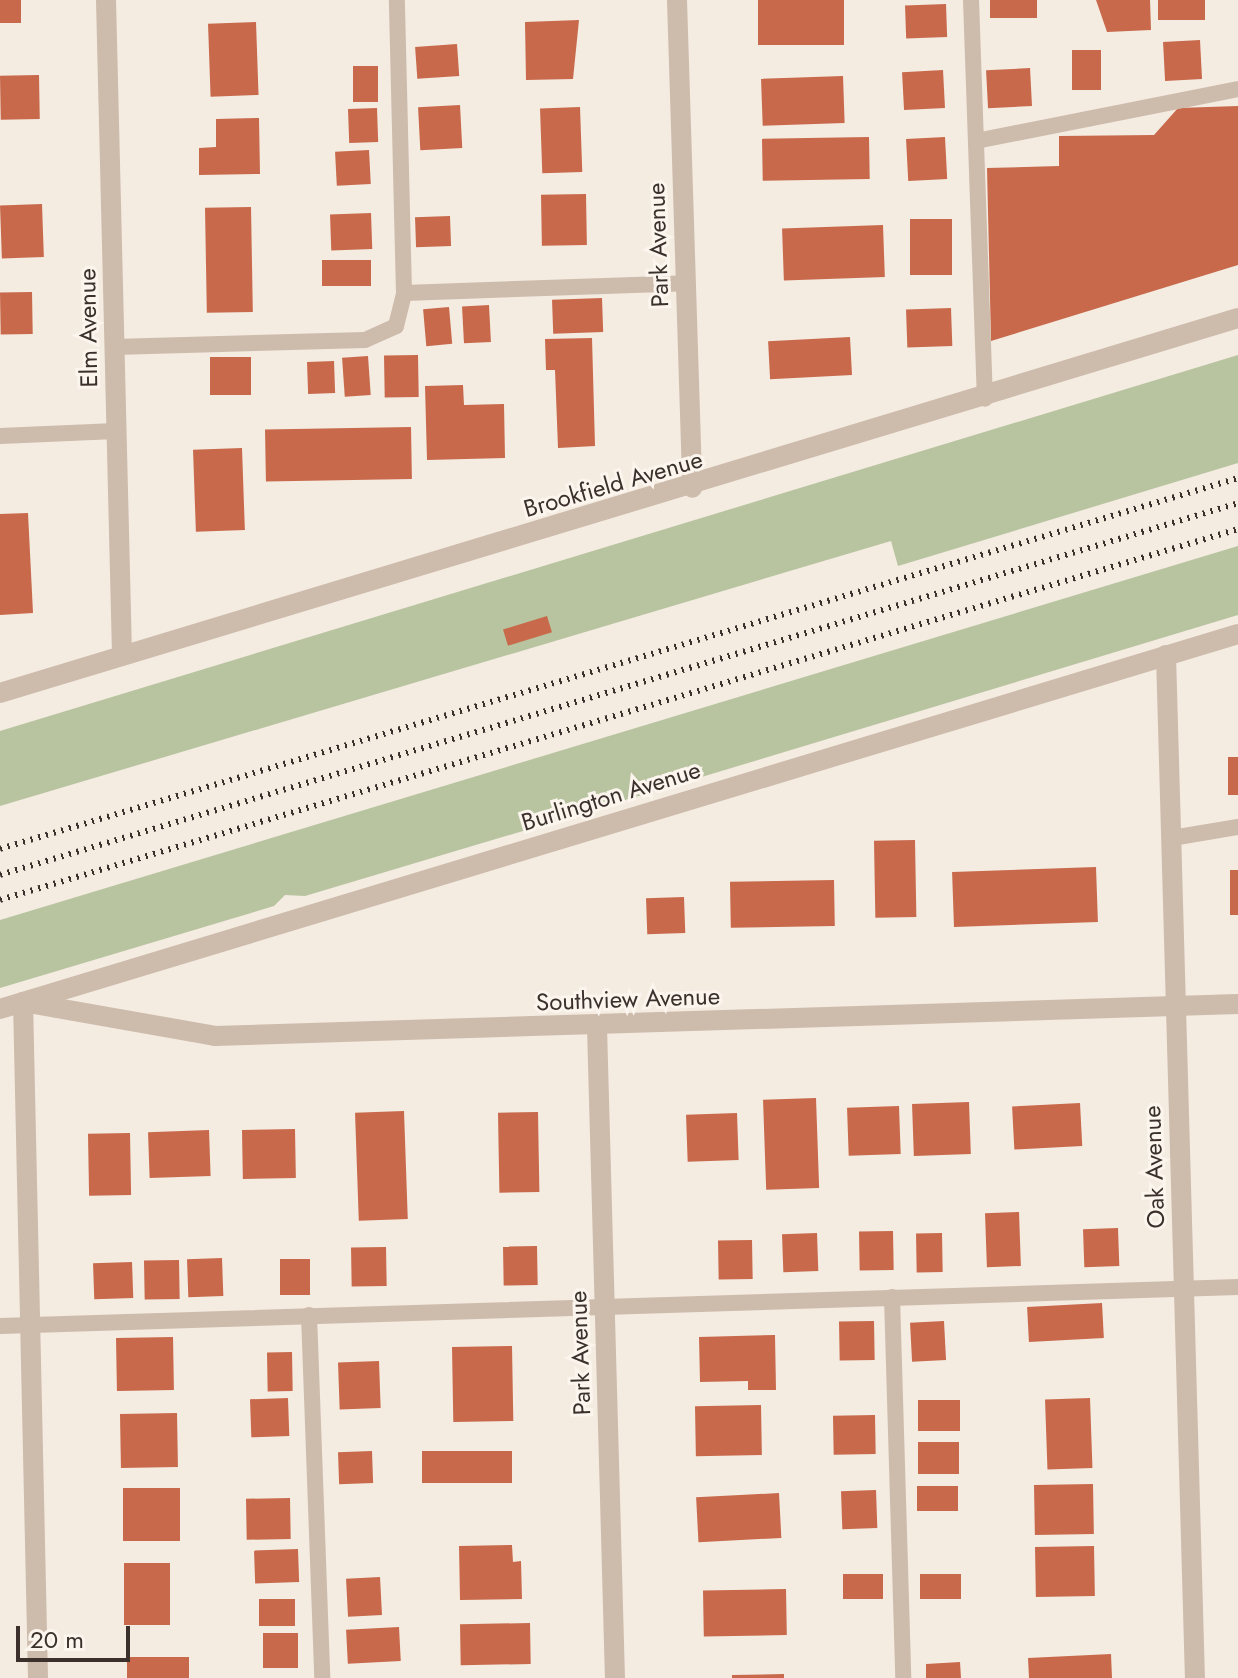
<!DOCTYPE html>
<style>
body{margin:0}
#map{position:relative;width:1238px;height:1678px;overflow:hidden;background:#f4ebe1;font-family:Jost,sans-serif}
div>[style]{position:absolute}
.green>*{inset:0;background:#b8c4a0}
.building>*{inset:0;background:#c8694b;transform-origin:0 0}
.service>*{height:16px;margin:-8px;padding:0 8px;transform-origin:8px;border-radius:8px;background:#cdbbac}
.minor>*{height:20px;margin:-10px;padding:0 10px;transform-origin:10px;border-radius:10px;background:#cdbbac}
.tertiary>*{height:20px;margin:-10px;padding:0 10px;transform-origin:10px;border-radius:10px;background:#cdbbac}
.rail>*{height:6px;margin-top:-3px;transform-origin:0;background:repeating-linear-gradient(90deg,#3b302b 0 2px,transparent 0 8px)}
span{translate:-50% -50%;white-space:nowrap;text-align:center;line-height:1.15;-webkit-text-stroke:6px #fbf5ee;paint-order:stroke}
.street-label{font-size:24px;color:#3b302b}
.scale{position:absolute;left:16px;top:1626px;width:114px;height:36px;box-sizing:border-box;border:4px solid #3b302b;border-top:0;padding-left:10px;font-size:24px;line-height:28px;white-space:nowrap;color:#3b302b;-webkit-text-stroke:6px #fbf5ee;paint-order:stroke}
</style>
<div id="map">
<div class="green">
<div style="clip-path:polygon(1238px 355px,1238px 463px,898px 566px,891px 541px,0 806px,0 731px)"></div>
<div style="clip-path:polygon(1238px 546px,1238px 615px,599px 808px,583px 805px,573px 816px,305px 896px,285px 895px,274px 906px,0 988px,0 920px)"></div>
</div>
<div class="building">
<div style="left:0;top:0;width:21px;height:23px"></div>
<div style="left:758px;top:0;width:86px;height:45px"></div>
<div style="left:990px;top:0;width:47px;height:18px"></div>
<div style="clip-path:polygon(1096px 0,1150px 0,1151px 30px,1107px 32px)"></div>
<div style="left:1158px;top:0;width:47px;height:20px"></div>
<div style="left:946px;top:4px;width:33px;height:41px;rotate:88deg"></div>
<div style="clip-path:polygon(579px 20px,573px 79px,526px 80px,525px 22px)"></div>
<div style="left:256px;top:22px;width:73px;height:48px;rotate:88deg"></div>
<div style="left:1200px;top:40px;width:39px;height:37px;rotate:87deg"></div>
<div style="left:457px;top:44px;width:32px;height:42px;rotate:86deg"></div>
<div style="left:1101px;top:50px;width:40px;height:29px;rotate:90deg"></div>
<div style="left:353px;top:66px;width:25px;height:36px"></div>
<div style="left:1030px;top:68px;width:38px;height:44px;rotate:87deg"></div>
<div style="left:943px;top:70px;width:38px;height:41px;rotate:87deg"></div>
<div style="left:39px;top:75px;width:44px;height:39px;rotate:89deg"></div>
<div style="left:843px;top:76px;width:47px;height:82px;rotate:88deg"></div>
<div style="left:460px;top:105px;width:43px;height:42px;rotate:87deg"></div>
<div style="clip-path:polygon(1238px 106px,1238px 265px,991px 341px,987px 168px,1059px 166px,1059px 136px,1154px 135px,1178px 108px)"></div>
<div style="left:580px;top:107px;width:65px;height:40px;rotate:88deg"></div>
<div style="left:377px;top:108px;width:34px;height:29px;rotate:88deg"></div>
<div style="clip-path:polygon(259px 118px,260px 174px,199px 175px,199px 148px,216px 147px,216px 119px)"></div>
<div style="left:869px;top:137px;width:42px;height:107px;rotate:89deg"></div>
<div style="left:945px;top:137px;width:42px;height:39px;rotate:87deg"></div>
<div style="left:369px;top:150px;width:34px;height:34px;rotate:87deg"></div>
<div style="left:586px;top:194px;width:51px;height:45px;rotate:89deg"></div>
<div style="left:42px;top:204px;width:53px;height:42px;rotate:88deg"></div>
<div style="left:251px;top:207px;width:105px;height:46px;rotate:89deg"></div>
<div style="left:371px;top:213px;width:36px;height:41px;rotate:88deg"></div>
<div style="left:450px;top:216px;width:30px;height:35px;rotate:88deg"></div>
<div style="left:910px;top:219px;width:42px;height:56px"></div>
<div style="left:883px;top:225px;width:52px;height:101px;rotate:88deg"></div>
<div style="left:322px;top:260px;width:49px;height:26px"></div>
<div style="left:32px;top:292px;width:42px;height:32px;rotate:89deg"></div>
<div style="left:602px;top:298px;width:34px;height:50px;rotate:88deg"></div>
<div style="left:489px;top:305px;width:37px;height:27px;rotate:87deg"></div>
<div style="left:449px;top:307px;width:37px;height:26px;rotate:85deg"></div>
<div style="left:951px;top:308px;width:38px;height:45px;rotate:88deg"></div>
<div style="left:850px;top:337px;width:38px;height:82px;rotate:87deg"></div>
<div style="clip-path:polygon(592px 338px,595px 446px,558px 448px,555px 370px,546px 370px,545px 339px)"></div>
<div style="left:418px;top:355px;width:42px;height:34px;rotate:89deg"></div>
<div style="left:368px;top:356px;width:39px;height:26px;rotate:86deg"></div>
<div style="left:251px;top:357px;width:38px;height:41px;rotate:90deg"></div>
<div style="left:334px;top:361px;width:32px;height:27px;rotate:88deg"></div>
<div style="clip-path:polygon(463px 385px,464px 405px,504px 404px,505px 458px,427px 460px,425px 386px)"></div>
<div style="left:411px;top:427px;width:52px;height:146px;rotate:89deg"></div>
<div style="left:242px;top:448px;width:82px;height:49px;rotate:88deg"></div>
<div style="clip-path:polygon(28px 513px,33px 613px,0 615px,0 514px)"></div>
<div style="left:547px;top:616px;width:17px;height:46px;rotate:73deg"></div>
<div style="left:1228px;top:757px;width:10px;height:38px"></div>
<div style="left:915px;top:840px;width:77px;height:41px;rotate:89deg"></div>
<div style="left:1096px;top:867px;width:55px;height:144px;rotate:88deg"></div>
<div style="left:1230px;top:870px;width:8px;height:45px"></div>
<div style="left:834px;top:880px;width:46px;height:104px;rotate:89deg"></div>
<div style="left:684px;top:897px;width:36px;height:38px;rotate:88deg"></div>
<div style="left:816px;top:1098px;width:90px;height:53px;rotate:88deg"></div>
<div style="left:969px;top:1102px;width:52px;height:57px;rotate:88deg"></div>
<div style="left:1080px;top:1103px;width:43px;height:68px;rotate:87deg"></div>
<div style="left:899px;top:1106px;width:48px;height:52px;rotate:88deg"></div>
<div style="left:404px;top:1111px;width:108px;height:49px;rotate:88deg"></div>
<div style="left:538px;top:1112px;width:80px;height:40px;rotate:89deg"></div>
<div style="left:737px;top:1113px;width:47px;height:51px;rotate:88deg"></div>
<div style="left:295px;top:1129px;width:49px;height:53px;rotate:89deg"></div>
<div style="left:209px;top:1130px;width:46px;height:61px;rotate:88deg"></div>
<div style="left:130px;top:1133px;width:62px;height:42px;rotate:89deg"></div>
<div style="left:1019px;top:1212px;width:54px;height:34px;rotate:88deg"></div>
<div style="left:1118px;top:1228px;width:38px;height:35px;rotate:88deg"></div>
<div style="left:893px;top:1231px;width:39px;height:34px;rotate:89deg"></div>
<div style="left:817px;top:1233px;width:38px;height:35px;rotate:88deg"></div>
<div style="left:942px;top:1233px;width:39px;height:26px;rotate:89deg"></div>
<div style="left:752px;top:1240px;width:39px;height:34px;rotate:89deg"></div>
<div style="left:537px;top:1246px;width:39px;height:34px;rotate:89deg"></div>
<div style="left:386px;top:1247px;width:39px;height:35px;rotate:89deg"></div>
<div style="left:222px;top:1258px;width:38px;height:35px;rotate:88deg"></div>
<div style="left:310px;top:1259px;width:36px;height:30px;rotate:90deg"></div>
<div style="left:179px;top:1260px;width:39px;height:35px;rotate:89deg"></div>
<div style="left:132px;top:1262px;width:36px;height:39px;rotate:88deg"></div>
<div style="left:1102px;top:1303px;width:35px;height:75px;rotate:87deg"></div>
<div style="left:874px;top:1321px;width:39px;height:35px;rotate:89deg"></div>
<div style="left:944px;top:1321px;width:39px;height:34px;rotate:87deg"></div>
<div style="clip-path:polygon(775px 1335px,776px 1390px,748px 1390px,748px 1381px,700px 1382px,699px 1337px)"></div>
<div style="left:173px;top:1337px;width:53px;height:57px;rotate:89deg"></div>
<div style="left:512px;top:1346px;width:75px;height:60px;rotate:89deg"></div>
<div style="left:292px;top:1352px;width:39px;height:25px;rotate:89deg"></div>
<div style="left:379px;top:1361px;width:47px;height:41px;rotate:88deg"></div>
<div style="left:288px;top:1398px;width:38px;height:38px;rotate:88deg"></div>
<div style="left:1090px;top:1398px;width:70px;height:45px;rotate:88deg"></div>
<div style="left:960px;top:1400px;width:31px;height:42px;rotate:90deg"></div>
<div style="left:761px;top:1405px;width:50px;height:66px;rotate:89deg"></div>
<div style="left:177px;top:1413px;width:54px;height:57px;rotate:89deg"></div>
<div style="left:875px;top:1415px;width:39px;height:42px;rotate:89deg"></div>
<div style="left:918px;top:1442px;width:41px;height:32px"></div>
<div style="left:372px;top:1451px;width:32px;height:34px;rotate:88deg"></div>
<div style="left:512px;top:1451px;width:32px;height:90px;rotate:90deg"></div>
<div style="left:1093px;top:1484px;width:50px;height:59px;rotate:89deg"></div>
<div style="left:917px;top:1486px;width:41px;height:25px"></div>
<div style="left:180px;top:1488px;width:53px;height:57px;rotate:90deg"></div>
<div style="left:876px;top:1490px;width:38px;height:35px;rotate:88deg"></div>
<div style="left:779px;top:1493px;width:45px;height:83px;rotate:87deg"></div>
<div style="left:290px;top:1498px;width:41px;height:44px;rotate:89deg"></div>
<div style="clip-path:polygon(512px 1545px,513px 1562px,521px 1561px,522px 1599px,460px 1600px,459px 1546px)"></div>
<div style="left:1094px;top:1546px;width:50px;height:59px;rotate:89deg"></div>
<div style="left:298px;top:1549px;width:33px;height:44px;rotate:88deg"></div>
<div style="left:124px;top:1563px;width:46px;height:62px"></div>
<div style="left:883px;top:1574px;width:25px;height:40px;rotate:90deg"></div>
<div style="left:920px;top:1574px;width:41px;height:25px"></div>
<div style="left:380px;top:1577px;width:38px;height:34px;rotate:87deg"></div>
<div style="left:786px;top:1589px;width:46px;height:83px;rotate:89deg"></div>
<div style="left:259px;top:1599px;width:36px;height:27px"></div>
<div style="left:530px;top:1623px;width:41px;height:70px;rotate:89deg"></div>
<div style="left:399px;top:1627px;width:34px;height:53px;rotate:87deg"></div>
<div style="left:263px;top:1633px;width:35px;height:35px"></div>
<div style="clip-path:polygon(1111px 1654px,1112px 1678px,1029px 1678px,1028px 1658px)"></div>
<div style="left:189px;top:1657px;width:21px;height:62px;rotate:90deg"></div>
<div style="clip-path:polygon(960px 1662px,961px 1678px,926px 1678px,926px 1664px)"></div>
<div style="clip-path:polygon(784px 1674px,784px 1678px,732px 1678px,732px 1675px)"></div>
</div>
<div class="service">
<div style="left:971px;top:0;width:399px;rotate:88deg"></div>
<div style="left:976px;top:141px;width:267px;rotate:-11.2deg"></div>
<div style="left:404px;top:293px;width:282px;rotate:-2deg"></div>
<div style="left:114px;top:347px;width:251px;rotate:-1.6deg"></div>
<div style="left:365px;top:340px;width:34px;rotate:-24deg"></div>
<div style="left:396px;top:326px;width:34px;rotate:-76deg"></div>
<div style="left:404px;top:293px;width:293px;rotate:-91.4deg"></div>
<div style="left:0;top:436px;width:116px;rotate:-2.5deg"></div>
<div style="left:1172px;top:838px;width:67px;rotate:-9.5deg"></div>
<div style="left:892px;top:1297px;width:381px;rotate:88.3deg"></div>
<div style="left:309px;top:1315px;width:363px;rotate:87.9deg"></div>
<div style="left:0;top:1326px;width:1239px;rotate:-1.8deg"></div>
</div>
<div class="minor">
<div style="left:106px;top:0;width:655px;rotate:88.6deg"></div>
<div style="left:677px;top:0;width:488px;rotate:88.2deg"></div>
<div style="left:1166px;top:655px;width:1023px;rotate:88.38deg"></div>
<div style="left:0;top:1009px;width:1294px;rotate:-16.85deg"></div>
<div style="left:597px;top:1027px;width:651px;rotate:88.42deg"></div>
<div style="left:38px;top:1678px;width:676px;rotate:-91.27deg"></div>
<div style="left:23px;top:1002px;width:195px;rotate:10deg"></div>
<div style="left:215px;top:1036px;width:1024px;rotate:-1.79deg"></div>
</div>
<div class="tertiary">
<div style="left:0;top:693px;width:1294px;rotate:-16.85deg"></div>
</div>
<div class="rail">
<div style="left:0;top:849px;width:1292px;rotate:-16.68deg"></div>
<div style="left:0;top:875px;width:1293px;rotate:-16.72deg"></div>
<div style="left:0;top:900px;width:1292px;rotate:-16.68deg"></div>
</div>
<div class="street-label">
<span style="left:658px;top:245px;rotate:-92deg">Park Avenue</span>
<span style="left:88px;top:328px;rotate:-91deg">Elm Avenue</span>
<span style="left:613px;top:484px;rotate:-16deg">Brookfield Avenue</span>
<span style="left:611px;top:796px;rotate:-17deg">Burlington Avenue</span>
<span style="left:628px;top:999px;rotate:-2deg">Southview Avenue</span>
<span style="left:1154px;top:1167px;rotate:-92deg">Oak Avenue</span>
<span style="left:580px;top:1353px;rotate:-92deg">Park Avenue</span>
</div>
<div class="scale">20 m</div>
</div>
